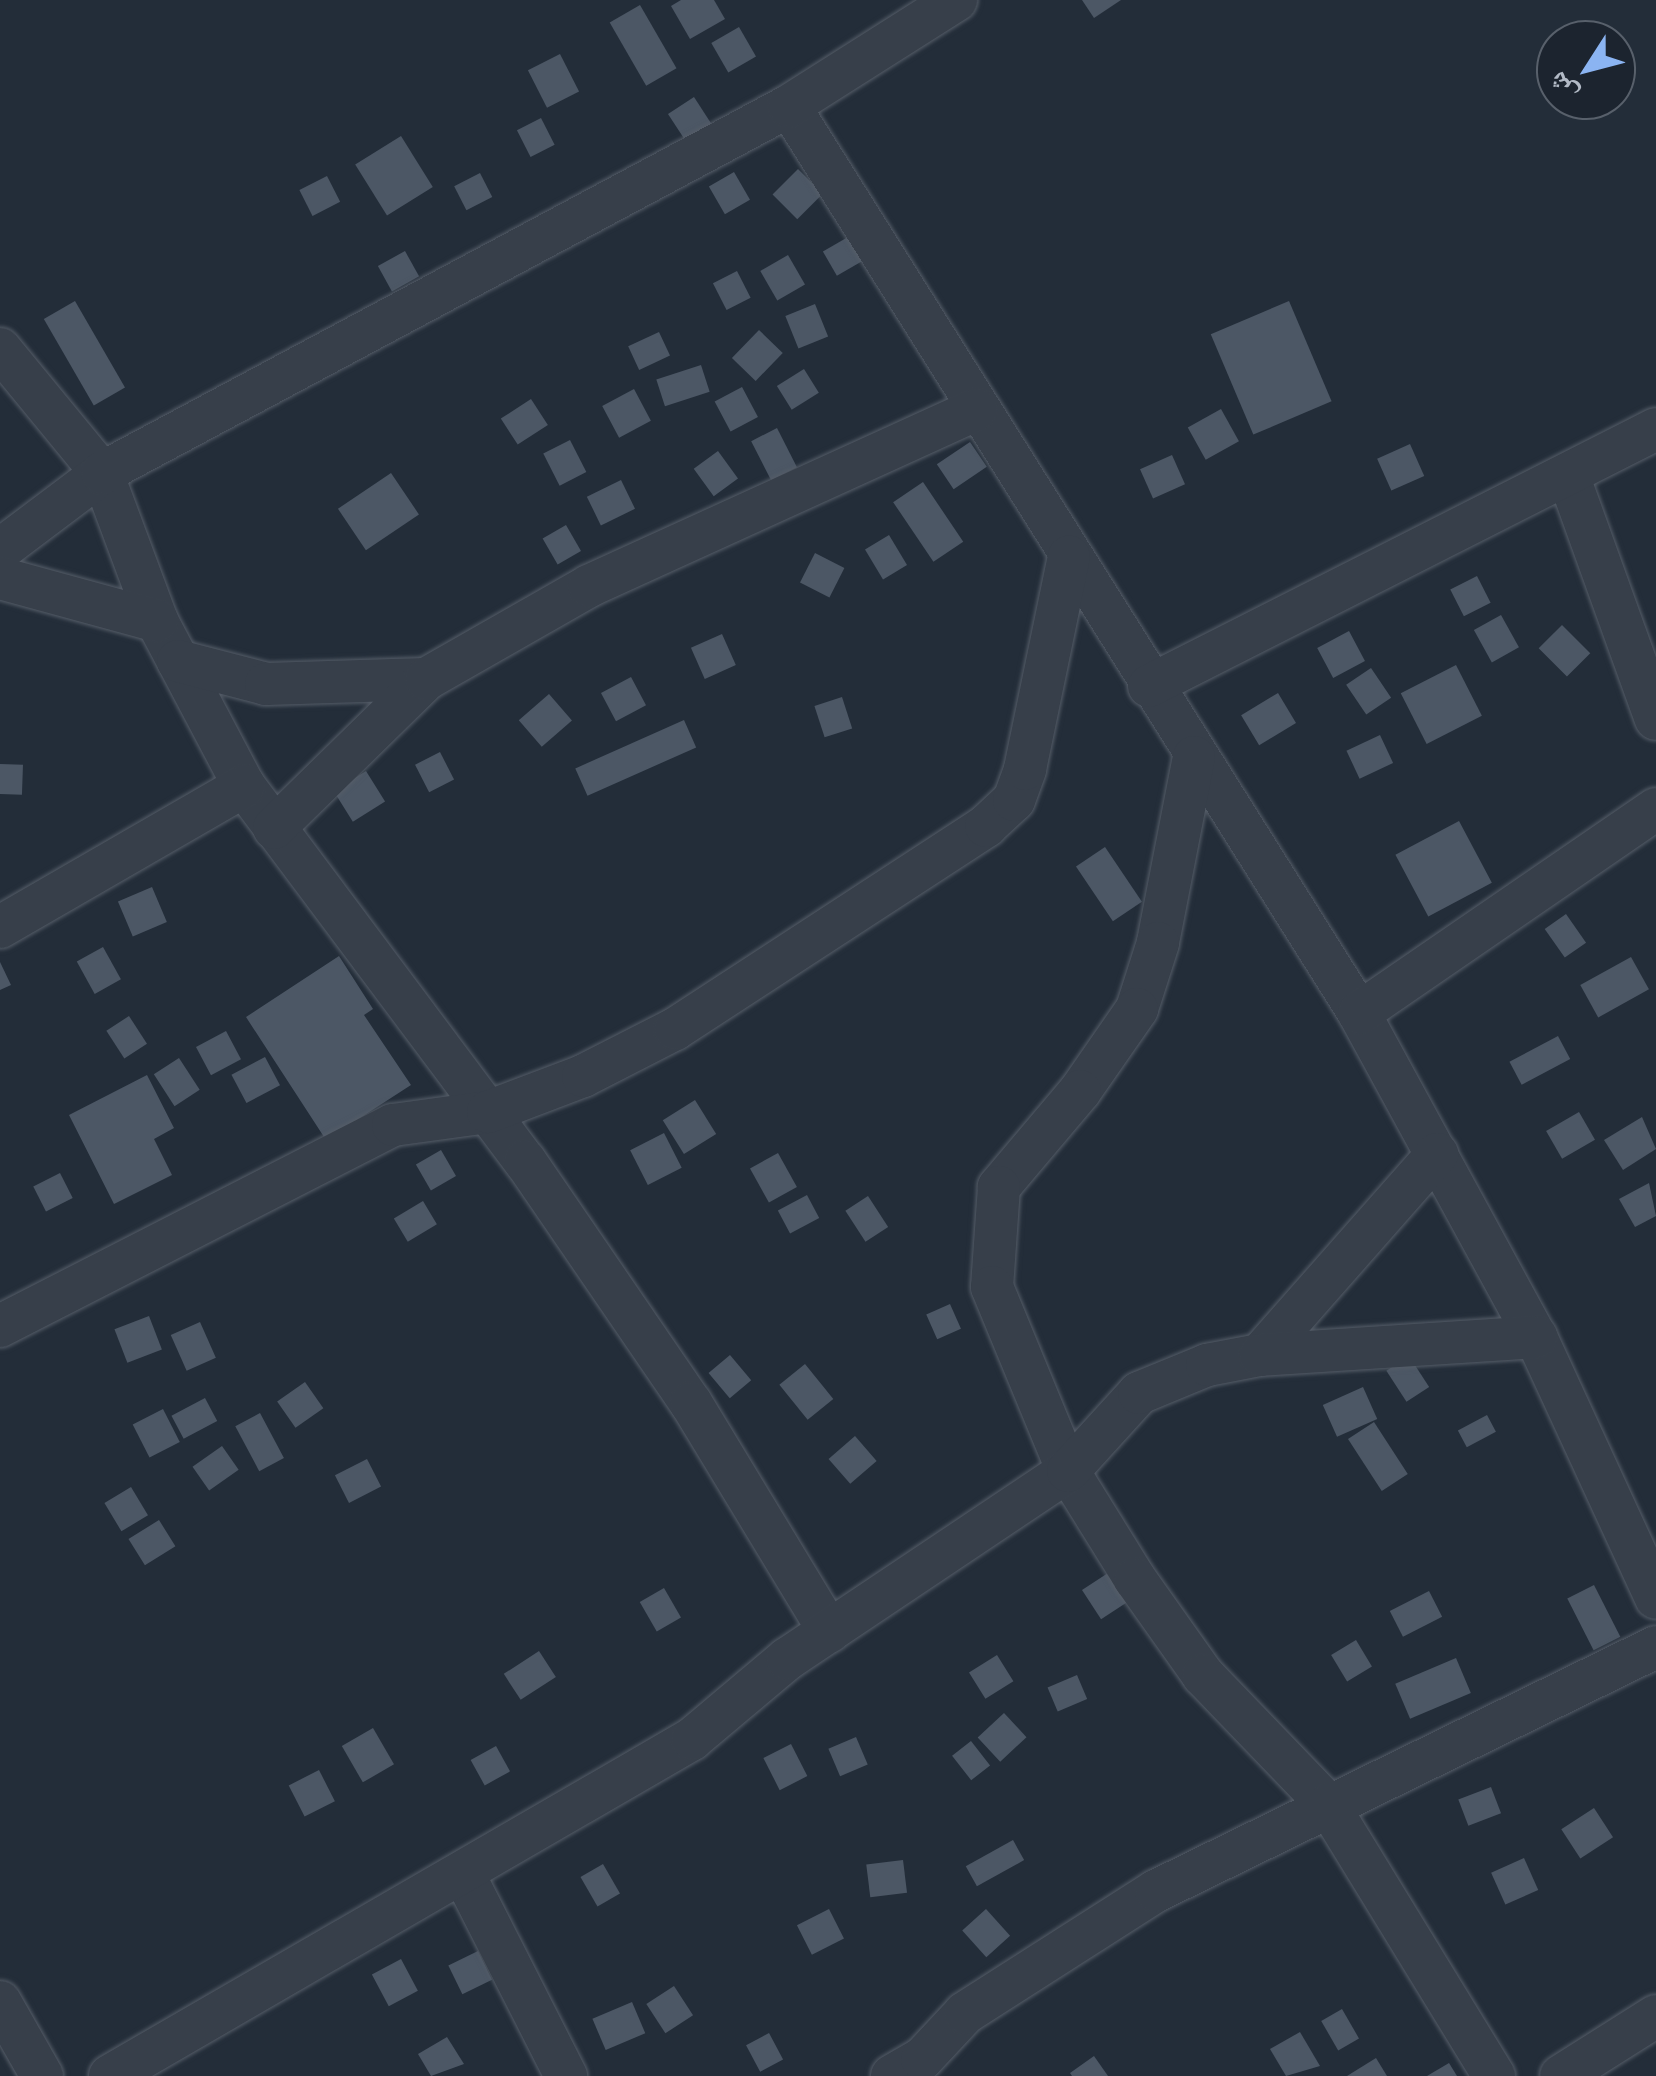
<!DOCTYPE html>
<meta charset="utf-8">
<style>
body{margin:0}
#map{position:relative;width:1656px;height:2076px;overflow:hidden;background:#232d39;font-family:"Sofia Sans Condensed","Noto Naskh Arabic",sans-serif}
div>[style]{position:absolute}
.building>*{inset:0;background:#4c5765;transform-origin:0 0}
.roads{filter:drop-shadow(0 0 2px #555d68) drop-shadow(0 0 2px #555d68)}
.street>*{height:42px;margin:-21px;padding:0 21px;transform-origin:21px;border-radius:21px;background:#373f4a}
span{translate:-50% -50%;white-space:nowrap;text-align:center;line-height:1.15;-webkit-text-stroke:8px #1c242f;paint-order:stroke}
.north{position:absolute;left:1536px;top:20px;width:100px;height:100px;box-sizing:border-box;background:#1c242f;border:2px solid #58606b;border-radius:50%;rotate:234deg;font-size:28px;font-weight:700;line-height:40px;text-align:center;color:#b2bac6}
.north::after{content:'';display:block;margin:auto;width:35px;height:45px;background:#8bb4f2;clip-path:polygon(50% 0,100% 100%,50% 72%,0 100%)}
</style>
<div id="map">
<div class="building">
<div style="clip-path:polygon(681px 0,714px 0,725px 19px,690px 39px,671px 6px)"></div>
<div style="clip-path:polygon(1082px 0,1121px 0,1094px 18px)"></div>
<div style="left:640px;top:5px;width:73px;height:35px;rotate:60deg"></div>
<div style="left:739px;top:27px;width:34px;height:32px;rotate:60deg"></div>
<div style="left:560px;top:54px;width:42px;height:36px;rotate:63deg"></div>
<div style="left:694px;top:97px;width:33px;height:31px;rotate:57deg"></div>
<div style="left:541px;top:118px;width:30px;height:27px;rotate:63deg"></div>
<div style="left:401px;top:136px;width:60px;height:54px;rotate:58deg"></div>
<div style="left:798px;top:169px;width:35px;height:36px;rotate:45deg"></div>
<div style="left:734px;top:172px;width:32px;height:29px;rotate:60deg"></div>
<div style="left:480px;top:173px;width:27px;height:29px;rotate:63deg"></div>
<div style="left:327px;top:176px;width:29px;height:31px;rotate:63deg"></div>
<div style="left:848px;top:237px;width:28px;height:29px;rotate:60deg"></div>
<div style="left:405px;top:251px;width:29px;height:31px;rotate:61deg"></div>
<div style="left:788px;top:255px;width:34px;height:32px;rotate:60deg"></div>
<div style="left:737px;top:271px;width:30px;height:27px;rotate:63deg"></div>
<div style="left:75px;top:301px;width:100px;height:36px;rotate:60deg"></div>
<div style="left:1289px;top:301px;width:109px;height:85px;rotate:67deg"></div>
<div style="left:815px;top:304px;width:35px;height:32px;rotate:68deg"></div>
<div style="left:759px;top:330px;width:33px;height:39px;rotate:44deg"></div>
<div style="left:659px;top:332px;width:26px;height:34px;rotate:65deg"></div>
<div style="left:701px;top:365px;width:28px;height:47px;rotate:72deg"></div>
<div style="left:804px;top:369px;width:28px;height:32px;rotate:58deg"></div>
<div style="left:742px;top:387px;width:34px;height:31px;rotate:62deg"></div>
<div style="left:634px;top:389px;width:36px;height:36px;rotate:62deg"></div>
<div style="left:531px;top:399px;width:31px;height:36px;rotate:57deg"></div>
<div style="left:1221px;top:409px;width:37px;height:38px;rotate:61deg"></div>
<div style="left:777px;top:428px;width:44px;height:29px;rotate:63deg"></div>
<div style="left:570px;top:440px;width:36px;height:30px;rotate:63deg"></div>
<div style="left:970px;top:442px;width:30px;height:40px;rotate:56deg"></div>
<div style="left:1410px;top:444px;width:35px;height:36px;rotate:66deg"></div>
<div style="left:718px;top:451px;width:34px;height:30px;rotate:54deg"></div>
<div style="left:1172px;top:455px;width:32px;height:35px;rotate:66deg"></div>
<div style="left:391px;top:473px;width:50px;height:64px;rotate:56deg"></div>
<div style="left:621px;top:480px;width:32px;height:38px;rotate:64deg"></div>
<div style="left:923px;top:482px;width:72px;height:36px;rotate:56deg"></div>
<div style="left:566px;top:525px;width:30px;height:27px;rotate:60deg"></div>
<div style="left:889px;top:535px;width:35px;height:28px;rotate:59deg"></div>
<div style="left:815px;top:553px;width:33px;height:33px;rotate:27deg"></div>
<div style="left:1477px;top:576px;width:30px;height:30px;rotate:63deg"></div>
<div style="left:1501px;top:615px;width:37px;height:31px;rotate:61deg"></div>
<div style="left:1562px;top:625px;width:40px;height:33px;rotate:45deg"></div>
<div style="left:1349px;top:631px;width:34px;height:36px;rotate:62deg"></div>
<div style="left:722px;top:634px;width:34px;height:34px;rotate:66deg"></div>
<div style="left:1456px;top:665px;width:57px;height:62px;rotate:63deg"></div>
<div style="left:1371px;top:668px;width:36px;height:30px;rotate:56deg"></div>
<div style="left:631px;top:677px;width:32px;height:34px;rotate:62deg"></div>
<div style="left:1278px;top:693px;width:35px;height:43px;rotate:59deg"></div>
<div style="left:549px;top:694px;width:35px;height:40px;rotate:49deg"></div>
<div style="left:842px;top:697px;width:33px;height:29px;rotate:72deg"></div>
<div style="left:684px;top:720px;width:30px;height:119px;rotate:66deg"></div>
<div style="left:1380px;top:735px;width:31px;height:37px;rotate:65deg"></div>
<div style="left:440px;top:752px;width:31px;height:28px;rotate:63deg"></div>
<div style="left:0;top:764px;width:23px;height:30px;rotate:2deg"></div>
<div style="left:366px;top:771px;width:36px;height:38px;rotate:58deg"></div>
<div style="left:1459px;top:821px;width:70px;height:72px;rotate:62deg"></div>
<div style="left:1105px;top:847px;width:66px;height:35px;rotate:56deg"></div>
<div style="left:152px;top:887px;width:38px;height:37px;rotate:67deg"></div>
<div style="left:1566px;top:914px;width:35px;height:26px;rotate:55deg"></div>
<div style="left:103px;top:947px;width:37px;height:30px;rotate:61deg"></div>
<div style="clip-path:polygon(339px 956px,373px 1009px,364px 1015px,411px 1085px,326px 1140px,246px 1017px)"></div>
<div style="left:1631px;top:957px;width:37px;height:58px;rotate:61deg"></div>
<div style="clip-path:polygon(0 962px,11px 985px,0 990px)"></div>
<div style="left:129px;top:1016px;width:33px;height:27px;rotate:57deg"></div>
<div style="left:226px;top:1031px;width:32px;height:34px;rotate:62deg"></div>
<div style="left:1558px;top:1036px;width:26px;height:55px;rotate:62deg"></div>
<div style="left:265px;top:1057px;width:32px;height:38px;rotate:62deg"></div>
<div style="left:179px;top:1058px;width:38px;height:30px;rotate:57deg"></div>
<div style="clip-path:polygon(147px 1075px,174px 1128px,154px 1139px,172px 1175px,114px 1204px,69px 1115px)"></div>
<div style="left:695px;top:1100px;width:40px;height:38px;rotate:58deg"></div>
<div style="left:1579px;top:1112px;width:32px;height:38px;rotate:60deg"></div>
<div style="clip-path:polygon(1642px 1117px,1656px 1149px,1623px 1170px,1604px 1140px)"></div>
<div style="left:664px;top:1133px;width:39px;height:38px;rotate:63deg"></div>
<div style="left:441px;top:1150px;width:30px;height:29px;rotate:60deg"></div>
<div style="left:778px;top:1153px;width:39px;height:32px;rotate:61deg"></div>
<div style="left:60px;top:1173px;width:28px;height:30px;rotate:63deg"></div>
<div style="clip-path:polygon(1649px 1183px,1656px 1216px,1635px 1227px,1619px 1199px)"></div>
<div style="left:807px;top:1195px;width:26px;height:33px;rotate:62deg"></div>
<div style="left:868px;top:1196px;width:37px;height:27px;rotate:57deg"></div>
<div style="left:423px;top:1201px;width:27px;height:34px;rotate:59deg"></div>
<div style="left:950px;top:1304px;width:27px;height:26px;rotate:66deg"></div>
<div style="left:149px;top:1316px;width:36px;height:37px;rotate:69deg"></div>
<div style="left:200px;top:1322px;width:39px;height:32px;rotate:66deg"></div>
<div style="left:730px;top:1355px;width:33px;height:28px;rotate:50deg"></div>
<div style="left:1409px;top:1356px;width:37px;height:27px;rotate:57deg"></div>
<div style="left:805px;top:1364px;width:45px;height:33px;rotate:51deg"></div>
<div style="left:305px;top:1382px;width:32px;height:34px;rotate:55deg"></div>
<div style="left:1363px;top:1387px;width:35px;height:44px;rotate:66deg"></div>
<div style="left:205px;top:1398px;width:26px;height:38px;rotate:62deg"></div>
<div style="left:163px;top:1409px;width:37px;height:34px;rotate:63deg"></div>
<div style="left:260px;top:1413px;width:51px;height:28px;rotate:62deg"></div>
<div style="left:1487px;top:1415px;width:19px;height:33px;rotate:62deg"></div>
<div style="left:1374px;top:1422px;width:62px;height:31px;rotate:57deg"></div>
<div style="left:855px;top:1436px;width:33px;height:35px;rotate:49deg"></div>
<div style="left:222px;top:1446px;width:29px;height:36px;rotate:55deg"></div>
<div style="left:367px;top:1459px;width:31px;height:36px;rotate:63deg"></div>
<div style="left:131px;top:1487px;width:33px;height:31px;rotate:59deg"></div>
<div style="left:159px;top:1520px;width:31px;height:36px;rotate:58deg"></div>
<div style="left:1108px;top:1573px;width:35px;height:31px;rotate:57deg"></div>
<div style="left:1594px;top:1585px;width:58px;height:30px;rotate:63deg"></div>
<div style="left:664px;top:1588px;width:34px;height:28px;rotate:60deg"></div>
<div style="left:1429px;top:1591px;width:29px;height:44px;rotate:63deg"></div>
<div style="left:1356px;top:1640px;width:31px;height:29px;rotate:59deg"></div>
<div style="left:539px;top:1651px;width:31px;height:42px;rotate:57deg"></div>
<div style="left:997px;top:1655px;width:31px;height:33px;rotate:58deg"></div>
<div style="left:1456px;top:1658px;width:38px;height:66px;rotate:67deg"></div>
<div style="left:1077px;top:1675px;width:26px;height:32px;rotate:67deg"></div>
<div style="left:1004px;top:1713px;width:33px;height:36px;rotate:47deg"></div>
<div style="left:373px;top:1728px;width:42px;height:36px;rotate:60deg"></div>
<div style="left:856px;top:1737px;width:30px;height:30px;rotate:67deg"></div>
<div style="left:971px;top:1741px;width:31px;height:24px;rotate:52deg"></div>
<div style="left:791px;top:1744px;width:36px;height:31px;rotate:63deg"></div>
<div style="left:496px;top:1746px;width:29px;height:29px;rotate:61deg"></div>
<div style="left:319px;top:1770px;width:35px;height:34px;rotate:63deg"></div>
<div style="left:1491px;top:1787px;width:28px;height:35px;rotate:69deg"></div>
<div style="left:1594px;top:1808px;width:35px;height:39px;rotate:57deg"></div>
<div style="left:1013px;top:1840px;width:23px;height:54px;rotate:61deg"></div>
<div style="left:1524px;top:1858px;width:35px;height:36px;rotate:66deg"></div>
<div style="left:903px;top:1860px;width:33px;height:37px;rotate:83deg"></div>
<div style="left:603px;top:1864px;width:34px;height:26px;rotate:60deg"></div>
<div style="left:829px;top:1909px;width:33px;height:36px;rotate:63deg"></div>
<div style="left:986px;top:1909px;width:36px;height:32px;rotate:48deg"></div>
<div style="left:478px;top:1951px;width:32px;height:33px;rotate:64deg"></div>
<div style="left:401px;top:1959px;width:36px;height:33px;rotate:62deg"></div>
<div style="left:674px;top:1986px;width:35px;height:33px;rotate:57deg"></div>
<div style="left:632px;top:2002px;width:34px;height:43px;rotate:67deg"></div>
<div style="left:1342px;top:2009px;width:34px;height:24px;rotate:60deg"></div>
<div style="clip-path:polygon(1300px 2032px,1320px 2066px,1286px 2076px,1270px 2049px)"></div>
<div style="left:769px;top:2033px;width:30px;height:26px;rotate:62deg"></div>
<div style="clip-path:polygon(447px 2037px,464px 2064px,431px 2076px,418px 2054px)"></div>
<div style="clip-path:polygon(1094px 2056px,1108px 2076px,1072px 2076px,1070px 2073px)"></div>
<div style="clip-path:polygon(1376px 2058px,1387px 2076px,1347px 2076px)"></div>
<div style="clip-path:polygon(1449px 2063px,1457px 2076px,1427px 2076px)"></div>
</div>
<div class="roads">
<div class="street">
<div style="left:789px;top:106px;width:1071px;rotate:57.85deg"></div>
<div style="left:1359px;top:1013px;width:369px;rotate:61.4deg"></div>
<div style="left:1536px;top:1337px;width:287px;rotate:65.3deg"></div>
<div style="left:0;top:349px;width:161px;rotate:50.6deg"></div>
<div style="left:102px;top:473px;width:158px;rotate:69.6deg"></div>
<div style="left:157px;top:621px;width:187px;rotate:62.2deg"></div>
<div style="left:244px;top:786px;width:469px;rotate:53.2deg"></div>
<div style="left:525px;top:1161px;width:293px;rotate:55.6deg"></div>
<div style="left:691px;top:1403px;width:267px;rotate:58.8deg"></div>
<div style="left:1568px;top:475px;width:259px;rotate:70.2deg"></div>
<div style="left:0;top:550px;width:128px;rotate:-37deg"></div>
<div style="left:102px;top:473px;width:779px;rotate:-28.11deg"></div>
<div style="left:789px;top:106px;width:198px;rotate:-32.4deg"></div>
<div style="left:0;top:578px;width:163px;rotate:15.3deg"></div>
<div style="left:178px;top:661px;width:91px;rotate:14.6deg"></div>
<div style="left:266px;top:684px;width:160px;rotate:-1.8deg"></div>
<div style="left:1149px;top:686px;width:568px;rotate:-26.88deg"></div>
<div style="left:1194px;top:757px;width:189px;rotate:101deg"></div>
<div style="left:1158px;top:943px;width:69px;rotate:107.7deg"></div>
<div style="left:1137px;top:1009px;width:100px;rotate:124.8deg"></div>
<div style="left:1080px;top:1091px;width:126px;rotate:130.2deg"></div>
<div style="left:999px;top:1187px;width:100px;rotate:94deg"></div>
<div style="left:992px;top:1287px;width:199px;rotate:67.6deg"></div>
<div style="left:1068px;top:1471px;width:127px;rotate:58.2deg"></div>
<div style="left:1135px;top:1579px;width:118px;rotate:54.7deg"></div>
<div style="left:1203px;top:1675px;width:180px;rotate:46.1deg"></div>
<div style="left:1328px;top:1805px;width:318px;rotate:58.5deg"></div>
<div style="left:274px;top:828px;width:213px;rotate:-44.4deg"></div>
<div style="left:426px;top:679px;width:188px;rotate:-29.7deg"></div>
<div style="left:589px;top:586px;width:426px;rotate:-24.5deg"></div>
<div style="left:0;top:927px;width:282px;rotate:-30deg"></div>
<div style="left:1359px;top:1013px;width:360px;rotate:-34.5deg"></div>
<div style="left:0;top:1326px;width:441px;rotate:-27.1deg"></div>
<div style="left:393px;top:1125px;width:96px;rotate:-7.8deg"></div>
<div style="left:488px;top:1112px;width:102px;rotate:-20.8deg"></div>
<div style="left:583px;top:1076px;width:103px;rotate:-27.1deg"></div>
<div style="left:675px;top:1029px;width:371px;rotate:-33.1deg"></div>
<div style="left:986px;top:826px;width:38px;rotate:-43deg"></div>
<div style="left:1014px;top:800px;width:33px;rotate:-70deg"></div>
<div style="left:1025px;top:769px;width:217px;rotate:-78.3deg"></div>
<div style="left:1260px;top:1355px;width:268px;rotate:-48.6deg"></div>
<div style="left:463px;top:1873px;width:228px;rotate:63.1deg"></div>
<div style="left:0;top:2002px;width:85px;rotate:60.4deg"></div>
<div style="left:110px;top:2076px;width:673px;rotate:-30.07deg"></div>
<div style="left:692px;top:1739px;width:124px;rotate:-40.1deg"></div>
<div style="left:787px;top:1659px;width:338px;rotate:-33.8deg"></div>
<div style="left:1068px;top:1471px;width:105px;rotate:-47.7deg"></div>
<div style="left:1139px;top:1393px;width:74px;rotate:-22.4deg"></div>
<div style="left:1207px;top:1365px;width:54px;rotate:-10.7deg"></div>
<div style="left:1260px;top:1355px;width:277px;rotate:-3.7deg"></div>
<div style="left:892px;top:2076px;width:34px;rotate:-30deg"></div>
<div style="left:922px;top:2059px;width:63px;rotate:-46.9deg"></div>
<div style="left:965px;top:2013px;width:227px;rotate:-32.6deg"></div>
<div style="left:1156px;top:1891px;width:556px;rotate:-26.01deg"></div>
<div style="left:1561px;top:2076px;width:112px;rotate:-32.3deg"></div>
</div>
</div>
<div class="north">ش</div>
</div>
